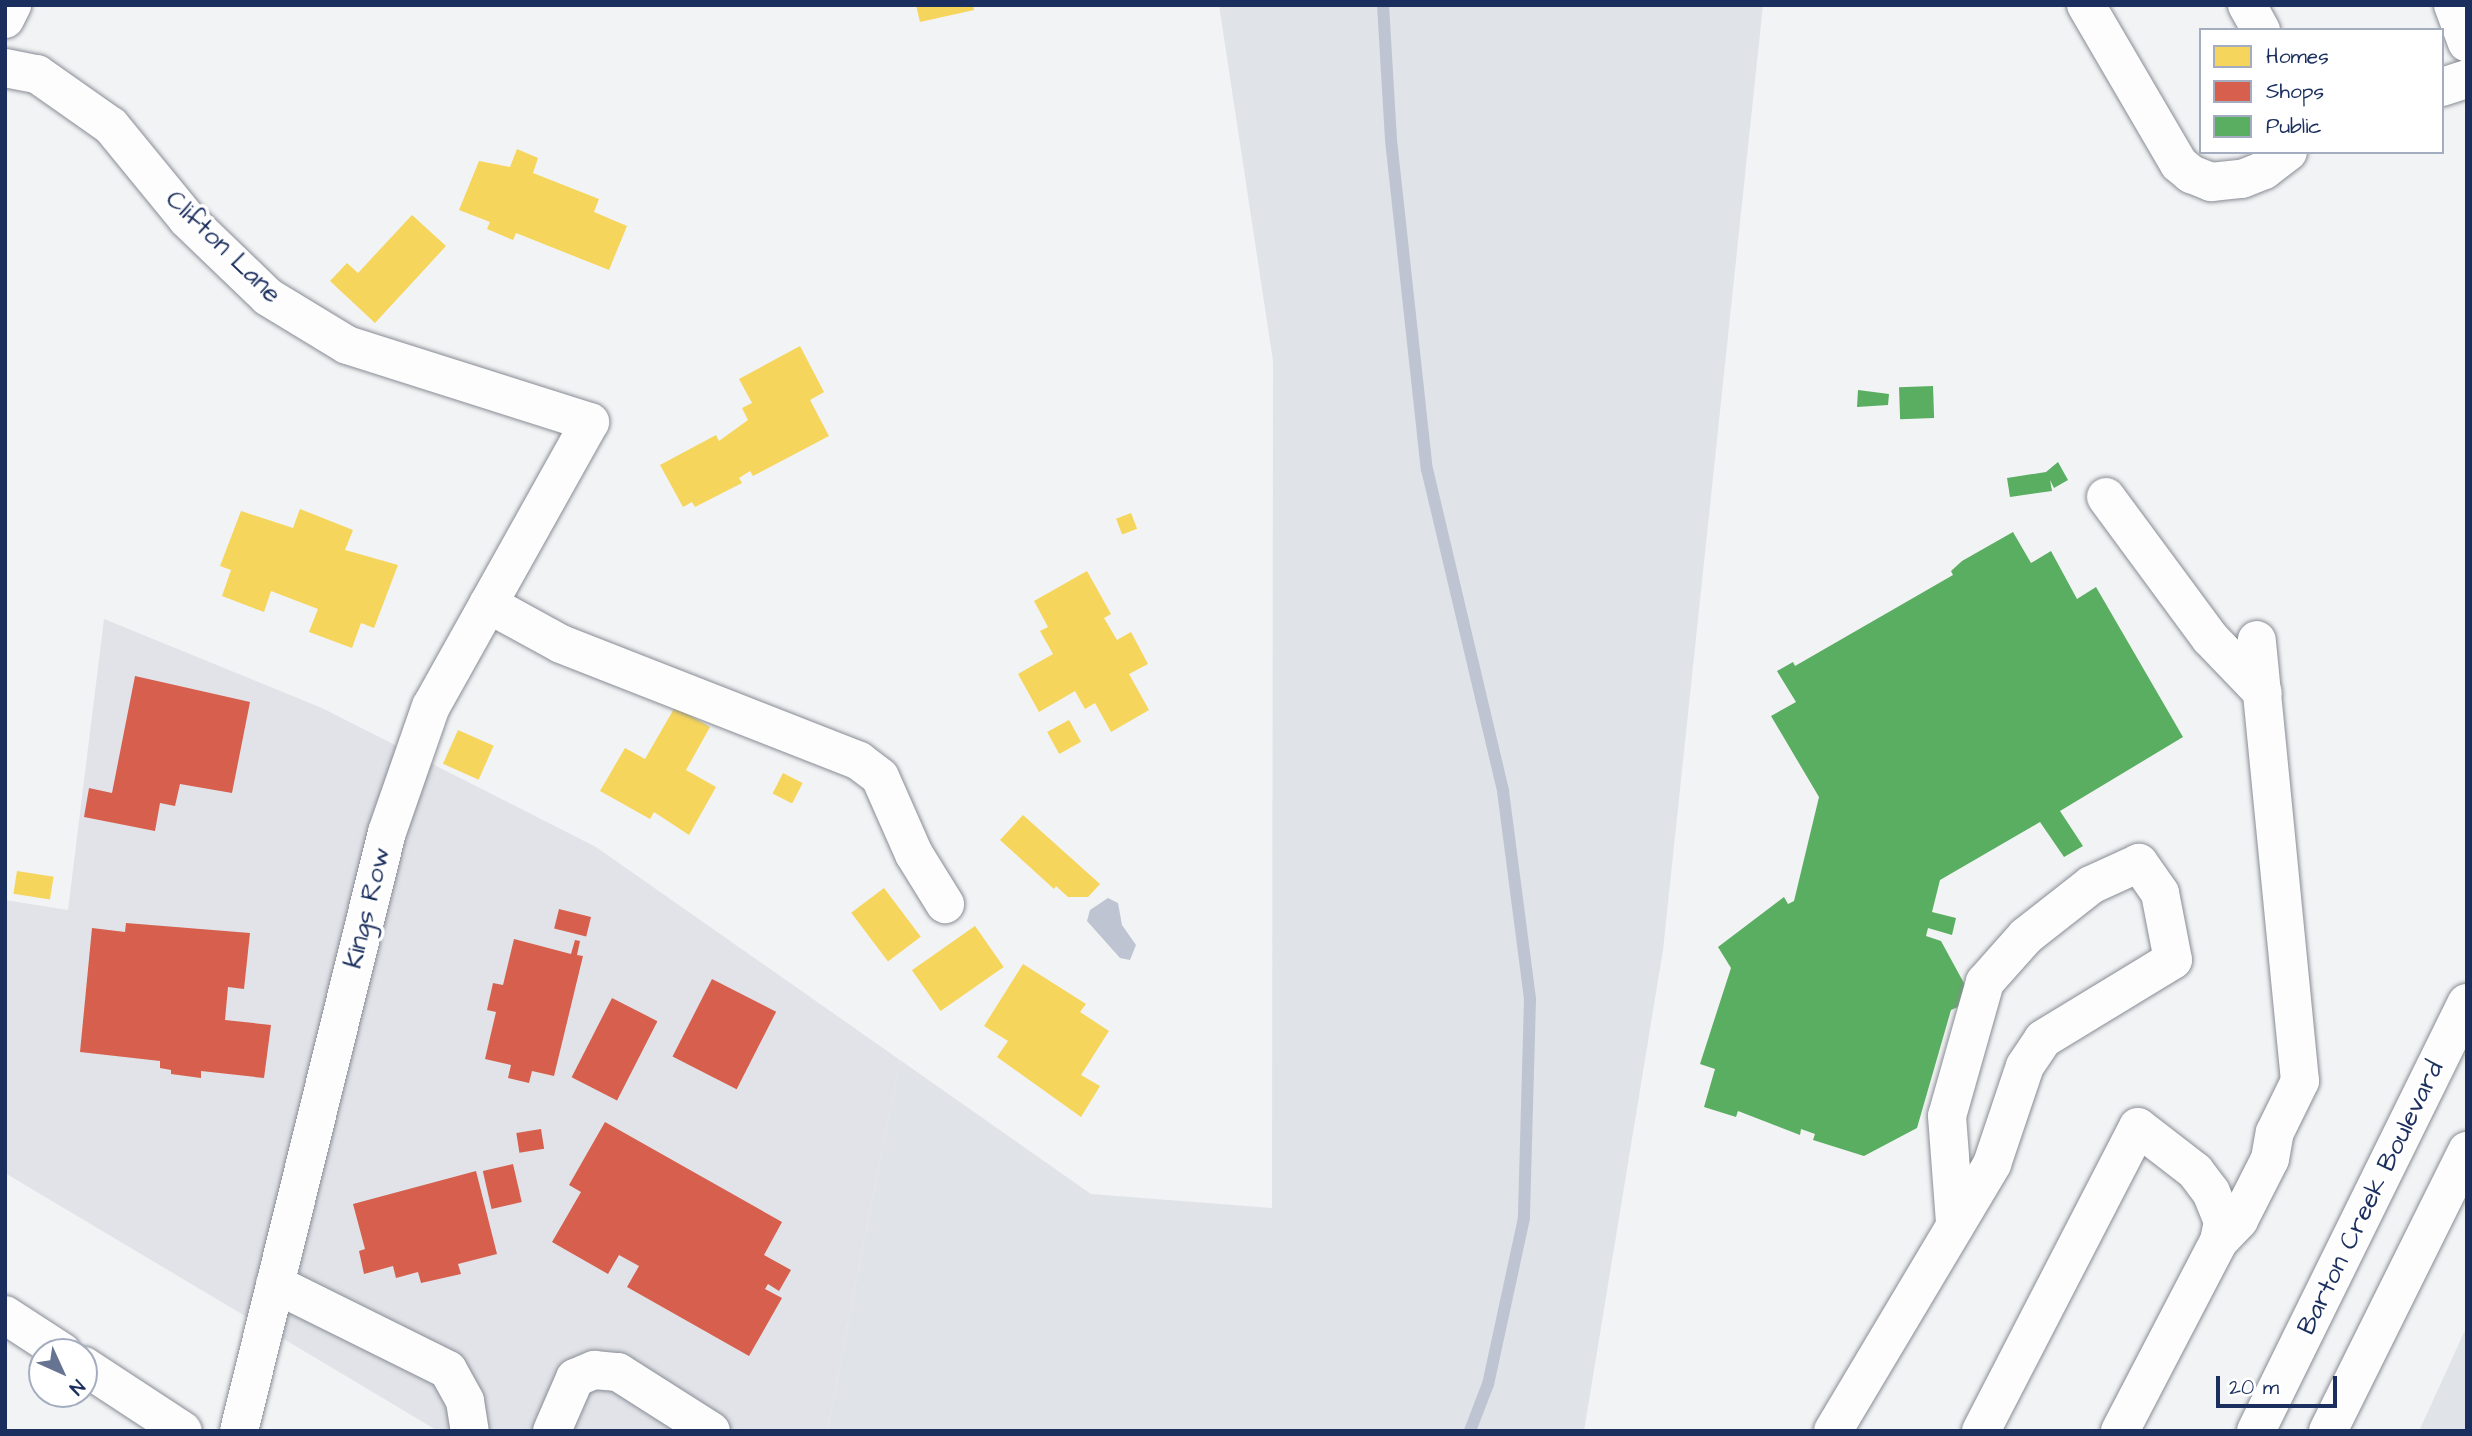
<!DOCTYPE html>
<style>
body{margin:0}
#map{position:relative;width:2472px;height:1436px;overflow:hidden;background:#f2f3f4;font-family:"Architects Daughter",sans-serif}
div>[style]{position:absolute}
.built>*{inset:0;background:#e1e3e8}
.green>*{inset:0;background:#e0e3e8}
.water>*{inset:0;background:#bec4d1}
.homes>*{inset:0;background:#f6d55c;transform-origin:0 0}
.shops>*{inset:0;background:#d6604d;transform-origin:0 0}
.public>*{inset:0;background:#5aae61;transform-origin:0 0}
.stream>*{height:12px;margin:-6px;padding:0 6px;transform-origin:6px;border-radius:6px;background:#bec4d1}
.roads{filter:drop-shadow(0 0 2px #888c95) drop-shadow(0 0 2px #888c95)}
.minor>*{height:38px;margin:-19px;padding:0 19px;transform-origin:19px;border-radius:19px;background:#fdfdfd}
.major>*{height:38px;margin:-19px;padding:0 19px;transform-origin:19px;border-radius:19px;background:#fdfdfd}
span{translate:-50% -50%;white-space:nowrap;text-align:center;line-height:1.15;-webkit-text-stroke:7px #fff;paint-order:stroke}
.street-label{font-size:26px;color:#1b2f5e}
.frame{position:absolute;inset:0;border:7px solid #1b2f5e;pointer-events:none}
.legend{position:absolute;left:2199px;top:28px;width:245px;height:126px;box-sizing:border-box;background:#fff;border:2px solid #a4acbf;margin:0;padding:9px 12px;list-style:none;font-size:21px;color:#1b2f5e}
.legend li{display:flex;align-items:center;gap:14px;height:35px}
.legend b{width:35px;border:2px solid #a4acbf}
.north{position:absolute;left:28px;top:1338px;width:70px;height:70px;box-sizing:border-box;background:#fff;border:2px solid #a4acbf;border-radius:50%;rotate:135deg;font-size:19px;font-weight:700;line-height:28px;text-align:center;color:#1b2f5e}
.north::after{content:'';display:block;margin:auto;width:24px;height:32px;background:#667492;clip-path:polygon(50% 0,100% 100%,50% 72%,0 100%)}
.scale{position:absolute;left:2216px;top:1376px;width:121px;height:32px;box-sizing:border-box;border:4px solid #1b2f5e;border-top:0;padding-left:9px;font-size:21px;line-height:24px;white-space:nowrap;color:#1b2f5e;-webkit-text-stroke:5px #fff;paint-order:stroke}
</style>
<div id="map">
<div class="built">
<div style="clip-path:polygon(104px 619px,322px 708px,596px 847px,900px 1060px,827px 1431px,438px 1431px,5px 1173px,5px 900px,68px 910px)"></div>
</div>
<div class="green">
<div style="clip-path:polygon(1219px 5px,1763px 5px,1663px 950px,1584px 1431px,827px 1431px,900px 1060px,1091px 1194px,1272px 1208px,1273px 361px)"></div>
<div style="clip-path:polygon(2467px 1326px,2467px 1431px,2419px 1431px)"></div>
</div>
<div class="water">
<div style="clip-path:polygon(1108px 898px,1118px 903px,1122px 925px,1136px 945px,1130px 960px,1120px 958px,1087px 921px,1090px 910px)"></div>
</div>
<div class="homes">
<div style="clip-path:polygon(916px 5px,973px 5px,974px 10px,920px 22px)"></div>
<div style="clip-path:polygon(517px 149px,538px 158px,533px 173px,599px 199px,594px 212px,627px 226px,609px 270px,516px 233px,513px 240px,487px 229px,490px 222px,459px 210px,479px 161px,510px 167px)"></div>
<div style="clip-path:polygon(412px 215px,446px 246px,375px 323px,330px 281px,347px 263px,358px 273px)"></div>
<div style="clip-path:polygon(800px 346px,824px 392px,810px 400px,829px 436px,753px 476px,750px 471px,739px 478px,742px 483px,695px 507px,692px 502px,683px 507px,660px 465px,716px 435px,719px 441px,748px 420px,742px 408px,752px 403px,739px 379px)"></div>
<div style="clip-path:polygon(300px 509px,353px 530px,345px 550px,398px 565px,374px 628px,361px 623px,352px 648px,309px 632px,318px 609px,271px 591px,264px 612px,222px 596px,231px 570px,220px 566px,241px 511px,293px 528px)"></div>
<div style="left:1131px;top:513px;width:17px;height:16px;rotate:69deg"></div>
<div style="clip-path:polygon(1087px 571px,1111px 614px,1104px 618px,1117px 640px,1131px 632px,1148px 664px,1129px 674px,1149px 710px,1111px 732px,1095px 703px,1085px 709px,1075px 691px,1039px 712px,1018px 674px,1053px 654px,1040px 631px,1048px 627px,1034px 601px)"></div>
<div style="clip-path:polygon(675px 707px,710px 727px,686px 770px,716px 787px,689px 835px,654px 812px,650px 819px,600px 791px,625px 748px,645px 759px)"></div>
<div style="left:1069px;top:720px;width:25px;height:25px;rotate:61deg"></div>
<div style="left:458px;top:730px;width:39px;height:37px;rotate:24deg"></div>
<div style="left:783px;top:773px;width:22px;height:23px;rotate:27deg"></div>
<div style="clip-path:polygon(1023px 815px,1100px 884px,1088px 897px,1068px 897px,1056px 886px,1054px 889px,1000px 840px)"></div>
<div style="left:17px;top:871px;width:37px;height:23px;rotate:9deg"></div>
<div style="left:884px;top:888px;width:61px;height:41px;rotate:53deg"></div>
<div style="left:975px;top:926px;width:50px;height:77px;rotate:55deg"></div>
<div style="clip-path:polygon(1023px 964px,1086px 1004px,1080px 1012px,1109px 1031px,1081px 1075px,1100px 1086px,1081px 1117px,997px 1057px,1008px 1041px,984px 1026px)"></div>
</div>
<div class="shops">
<div style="clip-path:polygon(135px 676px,250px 702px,232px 793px,180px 784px,175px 806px,160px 803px,155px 831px,84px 817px,89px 788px,112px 793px)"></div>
<div style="left:559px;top:909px;width:33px;height:20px;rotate:14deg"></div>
<div style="clip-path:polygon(126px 923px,250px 933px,244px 989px,228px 987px,225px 1020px,271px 1025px,264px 1078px,201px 1071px,201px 1078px,171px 1074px,171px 1070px,160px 1068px,160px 1061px,80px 1052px,92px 928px,125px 932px)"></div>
<div style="clip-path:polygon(514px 939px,571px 954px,575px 940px,580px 941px,577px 955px,583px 956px,554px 1076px,532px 1071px,529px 1083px,508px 1078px,511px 1065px,485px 1059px,496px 1012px,487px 1010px,493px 983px,503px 985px)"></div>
<div style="left:712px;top:979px;width:72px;height:87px;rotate:27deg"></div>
<div style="left:612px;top:998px;width:51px;height:89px;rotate:27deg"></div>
<div style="clip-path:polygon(605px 1122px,782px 1222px,764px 1255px,791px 1270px,779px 1291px,768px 1284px,765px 1289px,782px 1298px,749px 1356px,627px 1287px,639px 1266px,619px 1255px,608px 1274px,552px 1242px,581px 1192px,569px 1185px)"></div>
<div style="left:541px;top:1129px;width:20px;height:25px;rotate:81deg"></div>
<div style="left:513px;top:1164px;width:39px;height:31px;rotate:77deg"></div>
<div style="clip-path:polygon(476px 1171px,497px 1254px,458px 1264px,461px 1274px,421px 1283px,418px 1272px,396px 1278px,393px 1266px,364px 1274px,359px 1251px,365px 1249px,353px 1204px)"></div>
</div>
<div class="public">
<div style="left:1933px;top:386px;width:32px;height:34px;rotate:88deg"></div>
<div style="clip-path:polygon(1858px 390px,1889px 394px,1888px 405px,1857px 407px)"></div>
<div style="clip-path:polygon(2058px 462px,2068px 480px,2054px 488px,2050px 480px,2052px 491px,2010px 497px,2007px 478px,2046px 472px)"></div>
<div style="clip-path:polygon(2013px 532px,2031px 563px,2051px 551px,2077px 599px,2096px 587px,2183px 737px,2060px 811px,2083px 846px,2064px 857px,2040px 822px,1940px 880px,1932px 912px,1956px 918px,1952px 935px,1928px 928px,1926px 936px,1941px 941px,1965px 985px,1958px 1007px,1951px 1010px,1917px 1128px,1864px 1156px,1813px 1140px,1815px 1134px,1801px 1129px,1800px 1135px,1738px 1111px,1736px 1117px,1704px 1107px,1715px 1069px,1700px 1064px,1731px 968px,1718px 947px,1784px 897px,1788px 904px,1794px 901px,1819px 797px,1771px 716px,1796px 702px,1777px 671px,1793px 662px,1795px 666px,1953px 575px,1951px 571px,1962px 561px)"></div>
</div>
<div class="stream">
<div style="left:1383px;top:5px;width:135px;rotate:86.6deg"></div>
<div style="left:1391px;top:140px;width:331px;rotate:83.8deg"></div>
<div style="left:1427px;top:469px;width:331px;rotate:76.7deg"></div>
<div style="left:1503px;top:791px;width:210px;rotate:82.6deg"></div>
<div style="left:1530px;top:999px;width:219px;rotate:91.6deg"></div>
<div style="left:1524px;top:1218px;width:170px;rotate:102.2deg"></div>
<div style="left:1488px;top:1384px;width:50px;rotate:111deg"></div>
</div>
<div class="roads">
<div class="minor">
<div style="left:2086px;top:5px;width:184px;rotate:59.7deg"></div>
<div style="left:2179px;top:164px;width:16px;rotate:40deg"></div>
<div style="left:2191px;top:174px;width:22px;rotate:22deg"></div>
<div style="left:2211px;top:182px;width:31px;rotate:-6deg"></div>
<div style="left:2242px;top:179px;width:24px;rotate:-22deg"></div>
<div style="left:2264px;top:170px;width:30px;rotate:-37deg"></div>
<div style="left:2247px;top:5px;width:29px;rotate:61deg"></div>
<div style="left:2453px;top:5px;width:40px;rotate:69.8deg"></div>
<div style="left:5px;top:19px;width:16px;rotate:-63deg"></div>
<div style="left:5px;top:68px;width:33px;rotate:11deg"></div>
<div style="left:37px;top:74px;width:90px;rotate:35.1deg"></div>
<div style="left:111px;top:126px;width:120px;rotate:50.7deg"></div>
<div style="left:187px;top:219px;width:112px;rotate:43.9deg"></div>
<div style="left:268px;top:297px;width:92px;rotate:31.3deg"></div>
<div style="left:347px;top:345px;width:255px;rotate:17.6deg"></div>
<div style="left:590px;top:422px;width:325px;rotate:119.2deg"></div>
<div style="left:431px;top:706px;width:133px;rotate:109.2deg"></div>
<div style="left:387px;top:832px;width:617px;rotate:103.88deg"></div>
<div style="left:2442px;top:87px;width:26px;rotate:-18deg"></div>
<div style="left:2106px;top:497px;width:175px;rotate:53.6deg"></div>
<div style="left:2210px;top:638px;width:76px;rotate:46.1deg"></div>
<div style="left:488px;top:604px;width:83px;rotate:28.7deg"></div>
<div style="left:561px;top:644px;width:320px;rotate:21.4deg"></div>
<div style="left:859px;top:761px;width:26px;rotate:37deg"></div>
<div style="left:880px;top:777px;width:84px;rotate:66.2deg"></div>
<div style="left:914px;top:854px;width:59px;rotate:58.2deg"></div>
<div style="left:275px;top:1284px;width:193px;rotate:26.4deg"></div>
<div style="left:448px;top:1370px;width:35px;rotate:61deg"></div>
<div style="left:465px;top:1401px;width:30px;rotate:81deg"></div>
<div style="left:552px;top:1431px;width:58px;rotate:-66.5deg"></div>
<div style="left:575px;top:1378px;width:21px;rotate:-23deg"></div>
<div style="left:594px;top:1370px;width:24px;rotate:5deg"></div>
<div style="left:618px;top:1372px;width:110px;rotate:32.4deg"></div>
<div style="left:1833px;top:1431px;width:311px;rotate:-59.2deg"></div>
<div style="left:1992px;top:1164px;width:103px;rotate:-71.4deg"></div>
<div style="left:2025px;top:1066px;width:32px;rotate:-56deg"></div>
<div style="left:2043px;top:1039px;width:152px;rotate:-31.3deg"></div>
<div style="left:2173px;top:960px;width:68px;rotate:-101deg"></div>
<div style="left:2160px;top:893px;width:37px;rotate:-125deg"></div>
<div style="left:2139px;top:863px;width:53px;rotate:155.4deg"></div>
<div style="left:2091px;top:885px;width:83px;rotate:141.9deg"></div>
<div style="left:2026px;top:936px;width:62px;rotate:131.7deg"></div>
<div style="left:1985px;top:982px;width:139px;rotate:105.8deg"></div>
<div style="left:1947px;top:1116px;width:106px;rotate:85.7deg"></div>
<div style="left:1981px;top:1431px;width:342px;rotate:-62.7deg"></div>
<div style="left:2138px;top:1127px;width:72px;rotate:37.7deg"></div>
<div style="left:2195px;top:1171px;width:26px;rotate:53deg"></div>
<div style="left:2211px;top:1192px;width:32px;rotate:68deg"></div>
<div style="left:2223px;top:1222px;width:19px;rotate:102deg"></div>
<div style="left:2120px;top:1431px;width:214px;rotate:-62.5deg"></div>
<div style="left:2219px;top:1241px;width:29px;rotate:-46deg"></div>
<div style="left:2239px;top:1220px;width:68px;rotate:-63.1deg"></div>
<div style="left:2270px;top:1159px;width:27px;rotate:-80deg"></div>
<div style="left:2275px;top:1132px;width:57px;rotate:-63.9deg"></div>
<div style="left:2300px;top:1081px;width:443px;rotate:-95.6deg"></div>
<div style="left:2256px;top:1431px;width:477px;rotate:-63.8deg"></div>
<div style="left:2328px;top:1431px;width:313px;rotate:-63.6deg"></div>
</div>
<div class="major">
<div style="left:5px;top:1315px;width:68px;rotate:33deg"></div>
<div style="left:84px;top:1366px;width:118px;rotate:33.3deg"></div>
</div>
</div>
<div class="street-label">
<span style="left:223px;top:247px;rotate:44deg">Clifton Lane</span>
<span style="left:368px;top:908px;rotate:-76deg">Kings Row</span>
<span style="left:2371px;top:1198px;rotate:-64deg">Barton Creek Boulevard</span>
</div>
<div class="frame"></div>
<ul class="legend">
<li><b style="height:19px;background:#f6d55c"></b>Homes</li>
<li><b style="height:19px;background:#d6604d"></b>Shops</li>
<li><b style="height:19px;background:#5aae61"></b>Public</li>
</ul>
<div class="north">N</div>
<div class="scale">20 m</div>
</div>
